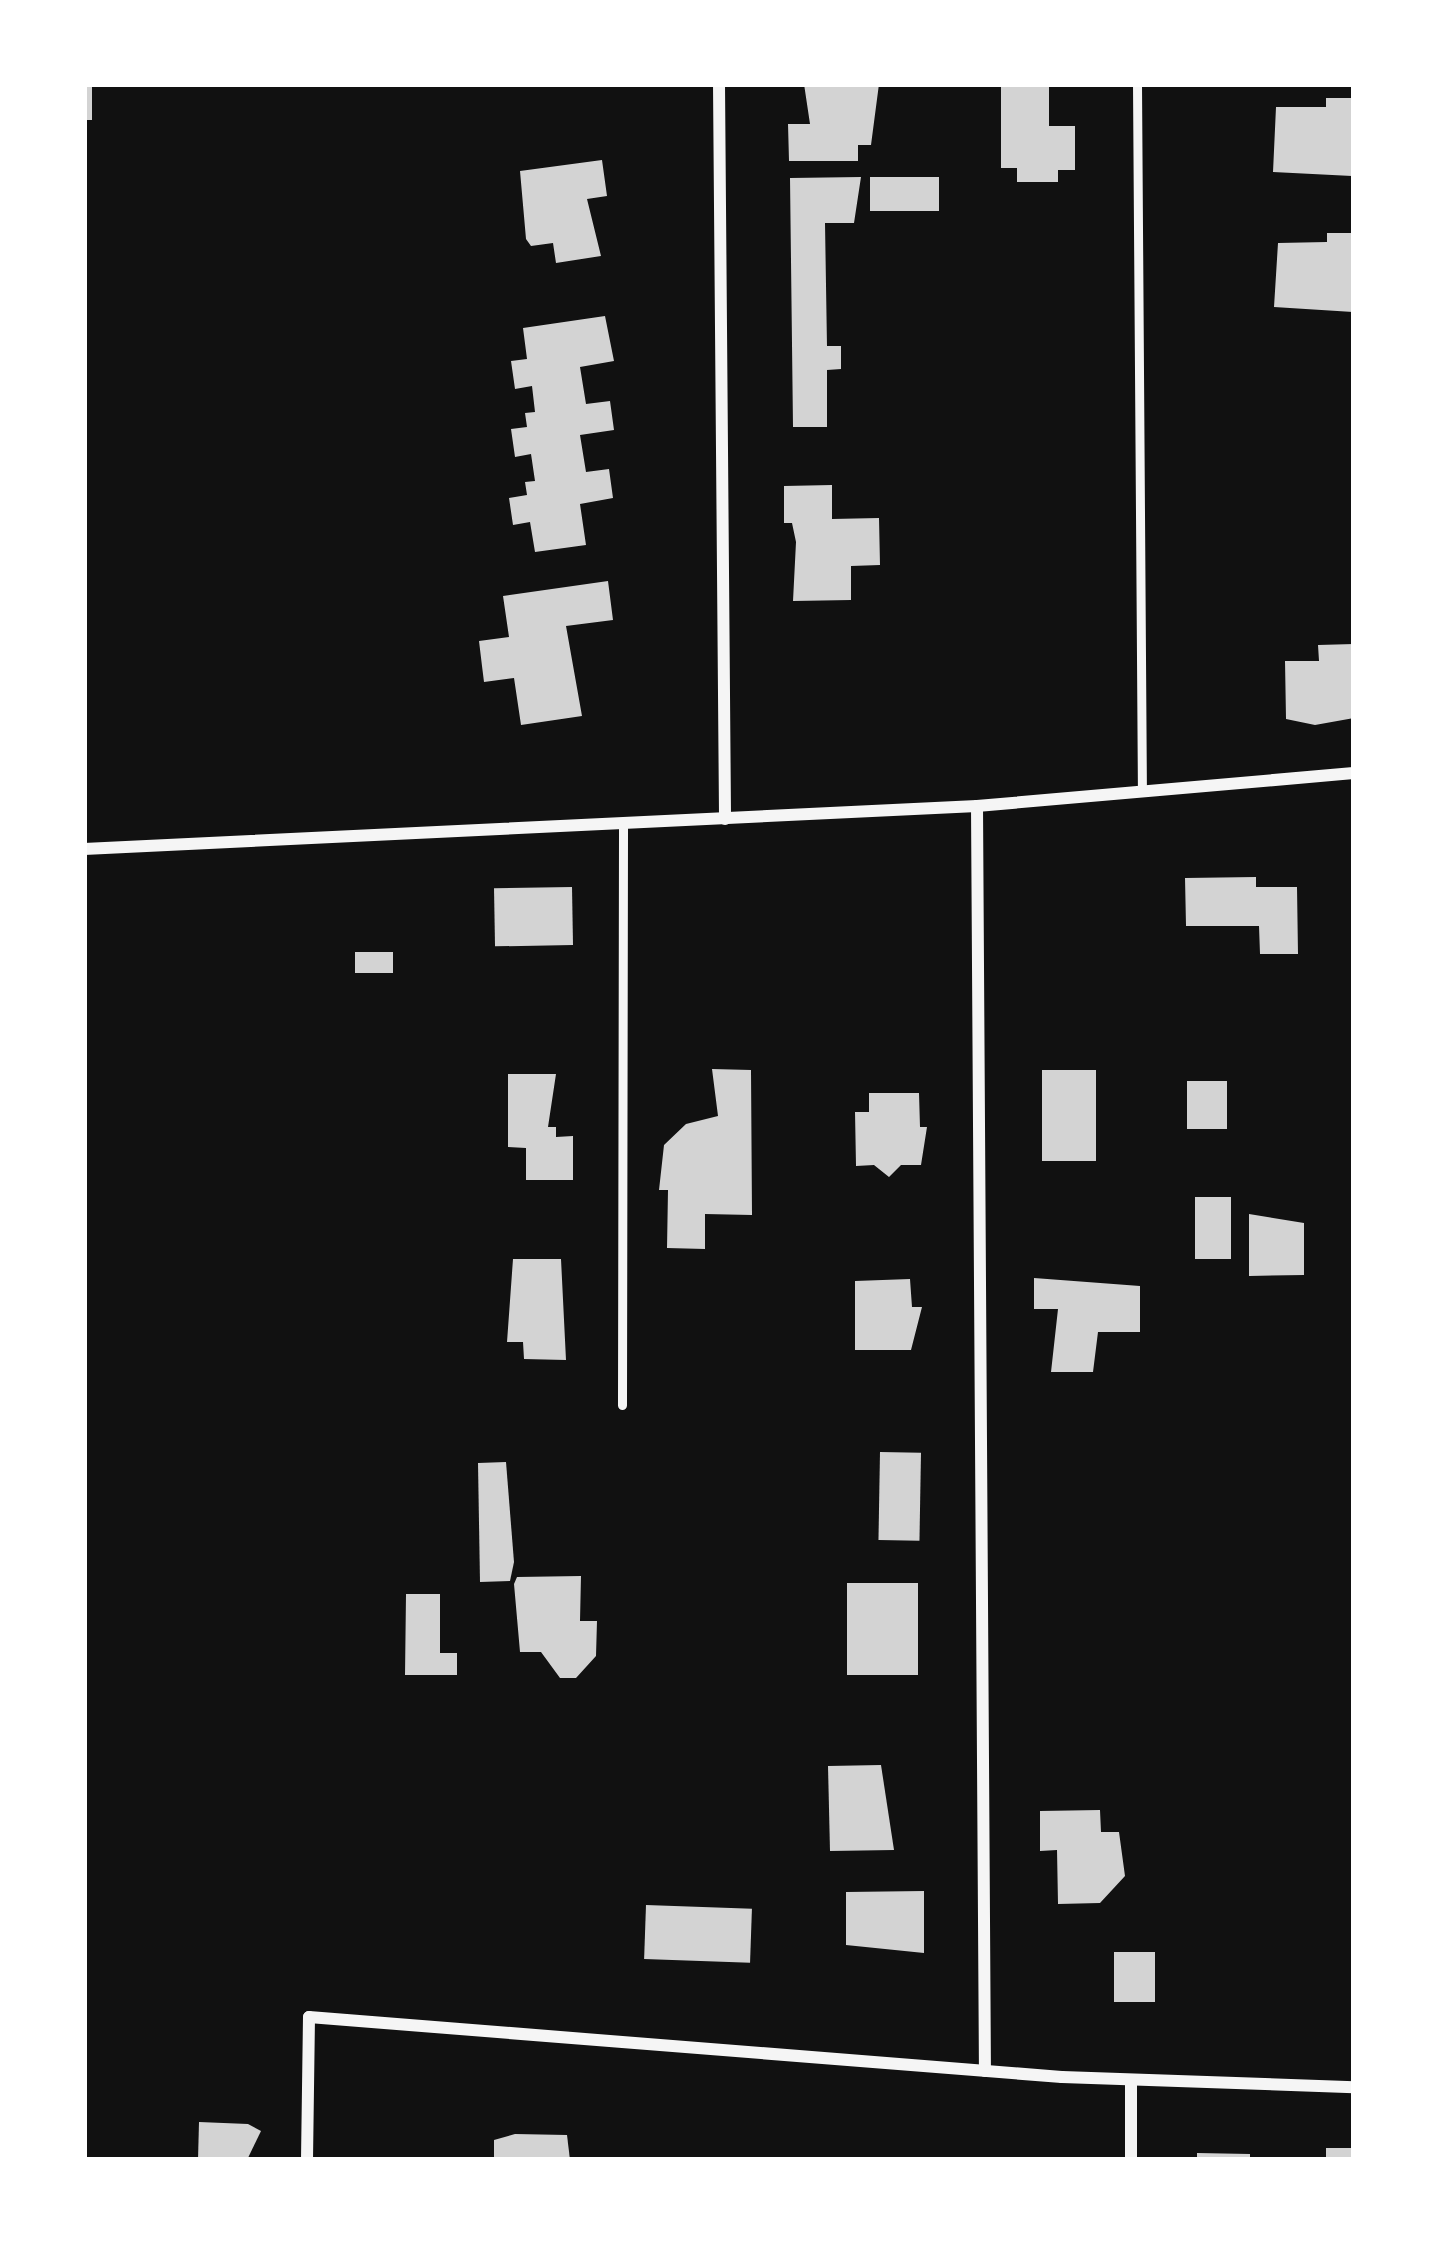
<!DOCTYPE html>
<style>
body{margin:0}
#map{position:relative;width:1438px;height:2244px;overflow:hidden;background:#111;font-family:Montserrat,sans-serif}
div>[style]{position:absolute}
.building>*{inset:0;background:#d3d3d3;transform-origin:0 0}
.service>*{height:9px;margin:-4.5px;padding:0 4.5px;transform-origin:4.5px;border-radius:4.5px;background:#f5f5f5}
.minor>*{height:12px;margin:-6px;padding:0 6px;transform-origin:6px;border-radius:6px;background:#f5f5f5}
span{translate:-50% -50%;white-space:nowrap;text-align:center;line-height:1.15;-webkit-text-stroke:10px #fff;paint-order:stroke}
.frame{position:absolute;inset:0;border:87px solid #fff;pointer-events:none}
</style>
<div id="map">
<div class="building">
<div style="left:84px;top:84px;width:8px;height:36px"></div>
<div style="clip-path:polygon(804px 84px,879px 84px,871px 145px,858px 145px,858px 161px,789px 161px,788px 124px,810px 124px)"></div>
<div style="clip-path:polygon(1001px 84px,1049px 84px,1049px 126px,1075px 126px,1075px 170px,1058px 170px,1058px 182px,1017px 182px,1017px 168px,1001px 168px)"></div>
<div style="clip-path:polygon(1326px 98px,1354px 98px,1352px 176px,1273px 172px,1276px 107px,1326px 107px)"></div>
<div style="clip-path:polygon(602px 160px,607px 196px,587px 199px,601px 256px,556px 263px,553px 243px,531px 246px,526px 239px,520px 171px)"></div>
<div style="clip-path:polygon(861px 177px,854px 223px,825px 223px,827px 346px,841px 346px,841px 369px,827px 370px,827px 427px,793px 427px,790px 178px)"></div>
<div style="left:939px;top:177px;width:34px;height:69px;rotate:90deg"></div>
<div style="clip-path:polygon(1327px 233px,1354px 233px,1353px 312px,1274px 307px,1278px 243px,1327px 242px)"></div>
<div style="clip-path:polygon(605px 316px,614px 361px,580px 367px,586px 404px,610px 401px,614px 430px,580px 435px,586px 472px,609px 469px,613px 498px,580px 504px,586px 545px,535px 552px,530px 522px,513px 525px,509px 498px,527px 495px,525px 482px,535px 481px,531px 454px,515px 457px,511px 429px,527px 427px,525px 413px,535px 412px,532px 386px,515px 389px,511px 361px,527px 359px,523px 328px)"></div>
<div style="clip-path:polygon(832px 485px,832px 519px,879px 518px,880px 565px,851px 566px,851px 600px,793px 601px,796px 542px,792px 523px,784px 523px,784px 486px)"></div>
<div style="clip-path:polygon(608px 581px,613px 620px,566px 626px,582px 716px,521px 725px,514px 678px,484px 682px,482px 666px,479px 641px,509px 637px,503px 596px)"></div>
<div style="clip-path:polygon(1354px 644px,1354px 718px,1315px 725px,1286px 719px,1285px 661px,1319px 661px,1318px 645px)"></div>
<div style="clip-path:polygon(1256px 877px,1256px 887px,1297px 887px,1298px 954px,1260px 954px,1259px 926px,1186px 926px,1185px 878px)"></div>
<div style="left:572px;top:887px;width:58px;height:78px;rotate:89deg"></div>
<div style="left:355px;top:952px;width:38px;height:21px"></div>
<div style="clip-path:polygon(712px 1069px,751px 1070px,752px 1215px,705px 1214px,705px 1249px,667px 1248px,668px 1190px,659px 1190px,664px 1145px,686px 1124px,718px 1116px)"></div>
<div style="left:1096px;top:1070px;width:91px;height:54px;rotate:90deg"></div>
<div style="clip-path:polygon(508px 1074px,556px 1074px,548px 1127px,556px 1127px,556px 1137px,573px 1136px,573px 1180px,526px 1180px,526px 1148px,508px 1147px)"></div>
<div style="left:1187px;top:1081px;width:40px;height:48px"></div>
<div style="clip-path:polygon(869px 1093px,919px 1093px,920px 1127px,927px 1127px,921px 1165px,901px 1165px,889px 1177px,874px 1165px,856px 1166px,855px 1112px,869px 1112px)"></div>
<div style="left:1231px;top:1197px;width:62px;height:36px;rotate:90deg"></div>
<div style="clip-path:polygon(1249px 1214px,1304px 1223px,1304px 1275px,1249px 1276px)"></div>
<div style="clip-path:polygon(513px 1259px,561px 1259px,566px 1360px,524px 1359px,523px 1342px,507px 1342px)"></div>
<div style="clip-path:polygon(1034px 1278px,1140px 1286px,1140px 1332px,1098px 1332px,1093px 1372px,1051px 1372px,1058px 1309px,1034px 1309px)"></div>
<div style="clip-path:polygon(910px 1279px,912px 1307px,922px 1307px,911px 1350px,855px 1350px,855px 1281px)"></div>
<div style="left:880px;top:1452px;width:41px;height:88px;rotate:1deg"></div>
<div style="clip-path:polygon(506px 1462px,514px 1562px,510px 1581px,480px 1582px,478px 1463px)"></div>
<div style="clip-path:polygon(581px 1576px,580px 1621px,597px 1621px,596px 1656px,576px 1678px,560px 1678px,541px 1652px,520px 1652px,514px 1584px,517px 1577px)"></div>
<div style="left:847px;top:1583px;width:71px;height:92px"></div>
<div style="clip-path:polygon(406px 1594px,440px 1594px,440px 1653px,457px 1653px,457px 1675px,405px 1675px)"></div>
<div style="clip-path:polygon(881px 1765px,894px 1850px,830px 1851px,828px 1766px)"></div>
<div style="clip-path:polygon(1100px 1810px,1101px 1832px,1119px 1832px,1125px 1876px,1100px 1903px,1058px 1904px,1057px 1850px,1040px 1851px,1040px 1811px)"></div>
<div style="clip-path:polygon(924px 1891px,924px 1953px,846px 1945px,846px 1892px)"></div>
<div style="left:646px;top:1905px;width:106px;height:54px;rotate:2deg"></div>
<div style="left:1114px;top:1952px;width:41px;height:50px"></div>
<div style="clip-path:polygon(199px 2122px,248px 2124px,261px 2131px,247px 2160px,198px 2160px)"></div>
<div style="clip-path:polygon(515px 2134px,567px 2135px,570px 2160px,494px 2160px,494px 2140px)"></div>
<div style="left:1326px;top:2148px;width:28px;height:12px"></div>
<div style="clip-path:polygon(1197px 2153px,1250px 2154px,1250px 2160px,1197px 2160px)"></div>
</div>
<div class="service">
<div style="left:1137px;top:84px;width:708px;rotate:89.6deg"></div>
<div style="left:622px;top:1405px;width:582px;rotate:-89.9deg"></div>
</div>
<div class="minor">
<div style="left:719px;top:84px;width:735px;rotate:89.53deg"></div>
<div style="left:977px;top:806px;width:1265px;rotate:89.64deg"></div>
<div style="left:84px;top:849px;width:894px;rotate:-2.76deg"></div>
<div style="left:977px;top:806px;width:378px;rotate:-5deg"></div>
<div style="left:307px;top:2160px;width:143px;rotate:-89.2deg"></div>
<div style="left:309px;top:2017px;width:755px;rotate:4.56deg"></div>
<div style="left:1062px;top:2077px;width:292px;rotate:2deg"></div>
<div style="left:1131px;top:2160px;width:80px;rotate:-90deg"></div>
</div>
<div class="frame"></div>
</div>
